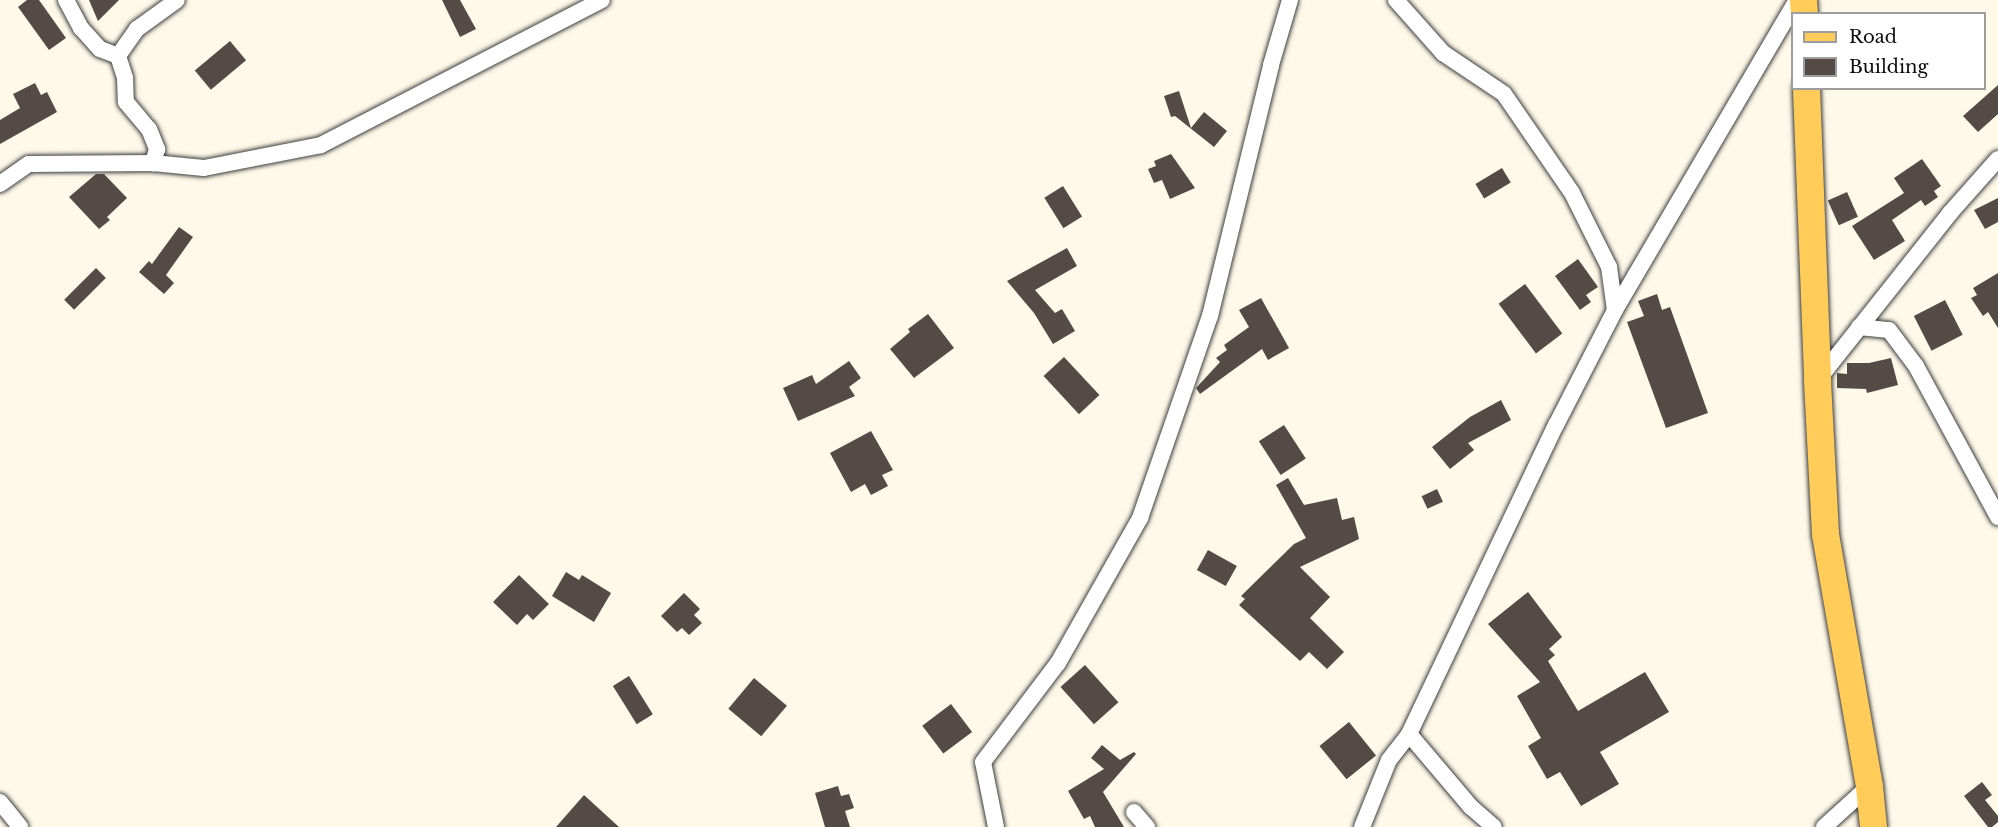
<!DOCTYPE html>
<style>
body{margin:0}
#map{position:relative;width:1998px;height:827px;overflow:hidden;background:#fff9e9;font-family:"Libre Baskerville",serif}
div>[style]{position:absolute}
.building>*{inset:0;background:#544b47;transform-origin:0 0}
.roads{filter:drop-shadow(0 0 2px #3e3e3e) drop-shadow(0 0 2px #3e3e3e)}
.minor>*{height:16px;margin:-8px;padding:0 8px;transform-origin:8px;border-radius:8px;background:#fff}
.primary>*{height:27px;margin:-13.5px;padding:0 13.5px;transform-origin:13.5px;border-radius:13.5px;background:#ffcc59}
span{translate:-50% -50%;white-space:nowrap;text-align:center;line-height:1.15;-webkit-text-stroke:6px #fff;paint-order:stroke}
.legend{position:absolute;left:1791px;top:12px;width:195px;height:78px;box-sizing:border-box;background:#fff;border:2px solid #9d9d9d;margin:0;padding:8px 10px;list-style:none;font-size:18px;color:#0b0b0b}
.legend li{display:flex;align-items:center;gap:12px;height:30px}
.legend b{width:30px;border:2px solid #9d9d9d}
</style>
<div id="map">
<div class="building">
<div style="clip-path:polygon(27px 0,39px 0,66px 38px,49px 50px,18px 7px)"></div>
<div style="clip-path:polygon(89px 0,119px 0,98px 21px)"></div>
<div style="clip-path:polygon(442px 0,460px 0,476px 29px,460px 37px)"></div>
<div style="left:230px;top:41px;width:25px;height:46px;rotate:50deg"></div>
<div style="clip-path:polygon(35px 83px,41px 95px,47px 92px,57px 112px,0 144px,0 120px,20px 108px,13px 94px)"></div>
<div style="clip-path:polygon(1998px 85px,1998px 114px,1978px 132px,1963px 116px)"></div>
<div style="clip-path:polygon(1179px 91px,1191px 128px,1204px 112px,1227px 131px,1214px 147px,1175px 116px,1171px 117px,1164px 96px)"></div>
<div style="clip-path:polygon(1171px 154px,1195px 188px,1170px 199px,1162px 180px,1154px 183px,1148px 169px,1156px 166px,1154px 161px)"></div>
<div style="clip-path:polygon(1922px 159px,1941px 186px,1934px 191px,1938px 197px,1925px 206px,1921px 200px,1892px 220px,1905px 241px,1874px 260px,1852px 226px,1904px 193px,1894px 178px)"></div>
<div style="left:1502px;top:168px;width:17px;height:31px;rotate:59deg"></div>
<div style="clip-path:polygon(96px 174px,104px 174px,127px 198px,107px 217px,110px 220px,99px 229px,69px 197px)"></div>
<div style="left:1063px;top:186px;width:36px;height:22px;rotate:58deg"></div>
<div style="left:1847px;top:192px;width:27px;height:21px;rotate:66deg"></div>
<div style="clip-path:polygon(1998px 198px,1998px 222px,1985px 229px,1974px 210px)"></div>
<div style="clip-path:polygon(179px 227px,193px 237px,166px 275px,174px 283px,164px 294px,139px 272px,149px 261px,152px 264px)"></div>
<div style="clip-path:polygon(1067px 248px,1077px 266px,1035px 290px,1055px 313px,1062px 309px,1075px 331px,1053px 344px,1034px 313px,1007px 281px)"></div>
<div style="clip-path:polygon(1578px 259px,1598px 287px,1586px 295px,1591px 302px,1580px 310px,1555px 276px)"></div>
<div style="left:96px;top:268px;width:14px;height:45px;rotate:45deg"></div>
<div style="clip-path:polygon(1998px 273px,1998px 328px,1988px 312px,1983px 316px,1971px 298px,1977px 295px,1973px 288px)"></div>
<div style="left:1525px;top:284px;width:62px;height:33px;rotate:53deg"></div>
<div style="clip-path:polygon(1657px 294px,1662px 310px,1670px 307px,1708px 413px,1666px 428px,1627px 322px,1644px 316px,1638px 301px)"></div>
<div style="clip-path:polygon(1261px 298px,1289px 348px,1268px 360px,1262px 349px,1200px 394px,1196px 388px,1220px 362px,1216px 358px,1227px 350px,1224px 345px,1249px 327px,1239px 310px)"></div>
<div style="left:1945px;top:300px;width:39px;height:35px;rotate:63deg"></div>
<div style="clip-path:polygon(928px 314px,954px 348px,914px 378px,890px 349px,910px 332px,908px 329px)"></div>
<div style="left:1064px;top:357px;width:52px;height:28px;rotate:47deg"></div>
<div style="clip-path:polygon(1891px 358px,1898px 385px,1867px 393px,1866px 389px,1837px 388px,1837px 373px,1847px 374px,1847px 363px,1869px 363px)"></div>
<div style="clip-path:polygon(849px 361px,861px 378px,849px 387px,855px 396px,798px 421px,783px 388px,812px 375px,816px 384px)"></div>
<div style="clip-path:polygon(1501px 400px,1511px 420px,1468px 443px,1474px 450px,1450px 469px,1432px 447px,1470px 417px)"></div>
<div style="left:1284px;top:425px;width:40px;height:30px;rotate:57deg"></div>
<div style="clip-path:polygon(871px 431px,893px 470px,882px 475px,888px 486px,871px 495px,865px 484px,851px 492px,830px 453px)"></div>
<div style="clip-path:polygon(1288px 478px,1304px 505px,1337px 498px,1342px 520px,1354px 517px,1359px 539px,1300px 567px,1330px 597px,1310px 618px,1344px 652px,1327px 669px,1309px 652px,1300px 661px,1239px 605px,1245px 599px,1241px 596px,1294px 544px,1306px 538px,1276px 485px)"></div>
<div style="left:1437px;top:489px;width:14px;height:17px;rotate:65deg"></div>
<div style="left:1208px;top:550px;width:33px;height:23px;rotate:29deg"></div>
<div style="clip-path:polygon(566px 572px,579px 580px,582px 575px,611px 593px,594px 622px,552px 596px)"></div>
<div style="clip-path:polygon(519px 575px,549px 604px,533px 620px,527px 614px,517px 625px,493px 602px)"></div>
<div style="clip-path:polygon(1528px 592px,1562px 637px,1549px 649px,1555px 655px,1548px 661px,1578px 711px,1645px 672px,1669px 712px,1600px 752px,1619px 784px,1581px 806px,1560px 772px,1547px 779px,1528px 746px,1541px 738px,1517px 696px,1540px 682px,1488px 624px)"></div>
<div style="clip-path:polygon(684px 593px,700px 609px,694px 615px,702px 623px,689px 635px,682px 628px,677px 632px,661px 616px)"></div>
<div style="left:1085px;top:665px;width:50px;height:33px;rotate:48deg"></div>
<div style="left:629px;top:676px;width:45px;height:19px;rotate:58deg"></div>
<div style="left:754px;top:678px;width:43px;height:40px;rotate:40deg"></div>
<div style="left:951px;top:704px;width:35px;height:36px;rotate:53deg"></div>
<div style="left:1349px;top:722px;width:43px;height:38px;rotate:51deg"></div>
<div style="clip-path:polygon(1102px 745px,1120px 760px,1134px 752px,1136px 754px,1103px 792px,1124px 827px,1095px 827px,1090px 816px,1084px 819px,1068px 791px,1104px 769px,1091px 758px)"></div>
<div style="clip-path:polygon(1982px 782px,1992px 795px,1985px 800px,1998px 816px,1998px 822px,1992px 827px,1988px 827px,1964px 796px)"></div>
<div style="clip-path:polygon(838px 786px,841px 796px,849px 794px,854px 808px,845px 811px,850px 827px,825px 827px,815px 793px)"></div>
<div style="clip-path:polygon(584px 795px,619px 827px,556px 827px)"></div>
</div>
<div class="roads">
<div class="minor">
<div style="left:66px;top:0;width:32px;rotate:62deg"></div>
<div style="left:81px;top:28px;width:28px;rotate:48deg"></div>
<div style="left:100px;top:49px;width:19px;rotate:21deg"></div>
<div style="left:118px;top:56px;width:23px;rotate:72deg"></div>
<div style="left:125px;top:78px;width:24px;rotate:88deg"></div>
<div style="left:126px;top:102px;width:35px;rotate:50deg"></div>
<div style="left:149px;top:129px;width:22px;rotate:68deg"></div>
<div style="left:157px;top:149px;width:15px;rotate:106deg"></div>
<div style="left:1396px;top:0;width:71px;rotate:48.4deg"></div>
<div style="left:1443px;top:53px;width:73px;rotate:33.9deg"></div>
<div style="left:1504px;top:94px;width:120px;rotate:55.5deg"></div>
<div style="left:1572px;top:193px;width:83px;rotate:63.4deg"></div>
<div style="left:1609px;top:267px;width:43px;rotate:82.1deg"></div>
<div style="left:118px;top:56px;width:33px;rotate:-55deg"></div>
<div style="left:137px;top:29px;width:49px;rotate:-35.9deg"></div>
<div style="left:0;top:184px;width:35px;rotate:-35deg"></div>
<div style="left:29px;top:164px;width:124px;rotate:-0.5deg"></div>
<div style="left:153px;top:163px;width:51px;rotate:5.6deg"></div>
<div style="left:204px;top:168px;width:119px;rotate:-11.1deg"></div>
<div style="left:321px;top:145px;width:316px;rotate:-27.3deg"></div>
<div style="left:1859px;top:327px;width:30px;rotate:6deg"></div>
<div style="left:1889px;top:330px;width:45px;rotate:53.1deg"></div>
<div style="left:1916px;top:366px;width:172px;rotate:61.5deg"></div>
<div style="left:1817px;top:381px;width:214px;rotate:-51.6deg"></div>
<div style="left:1950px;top:213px;width:72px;rotate:-48.4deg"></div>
<div style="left:1409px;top:734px;width:96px;rotate:49.7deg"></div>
<div style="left:1471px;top:807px;width:30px;rotate:41deg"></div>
<div style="left:0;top:802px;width:32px;rotate:51deg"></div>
<div style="left:1134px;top:812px;width:20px;rotate:49deg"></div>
<div style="left:996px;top:827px;width:66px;rotate:-101.3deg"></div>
<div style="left:983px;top:762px;width:124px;rotate:-52.9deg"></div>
<div style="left:1058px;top:663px;width:167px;rotate:-60.5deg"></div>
<div style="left:1140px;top:518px;width:214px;rotate:-70.9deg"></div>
<div style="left:1210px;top:316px;width:258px;rotate:-76.3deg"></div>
<div style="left:1271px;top:65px;width:68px;rotate:-73.7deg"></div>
<div style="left:1362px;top:827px;width:72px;rotate:-68.1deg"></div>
<div style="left:1389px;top:760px;width:33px;rotate:-52deg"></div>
<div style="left:1409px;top:734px;width:342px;rotate:-64.6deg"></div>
<div style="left:1556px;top:425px;width:129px;rotate:-62.8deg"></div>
<div style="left:1615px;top:310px;width:359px;rotate:-59.6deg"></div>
<div style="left:1824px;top:827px;width:61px;rotate:-42.3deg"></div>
</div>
<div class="primary">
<div style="left:1803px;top:0;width:14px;rotate:86deg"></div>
<div style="left:1806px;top:88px;width:293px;rotate:87.8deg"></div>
<div style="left:1817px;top:381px;width:153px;rotate:87deg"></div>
<div style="left:1825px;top:534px;width:256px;rotate:80.1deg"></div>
<div style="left:1869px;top:786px;width:41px;rotate:84.4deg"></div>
</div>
</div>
<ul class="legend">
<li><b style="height:8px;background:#ffcc59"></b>Road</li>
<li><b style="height:16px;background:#544b47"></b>Building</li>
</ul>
</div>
